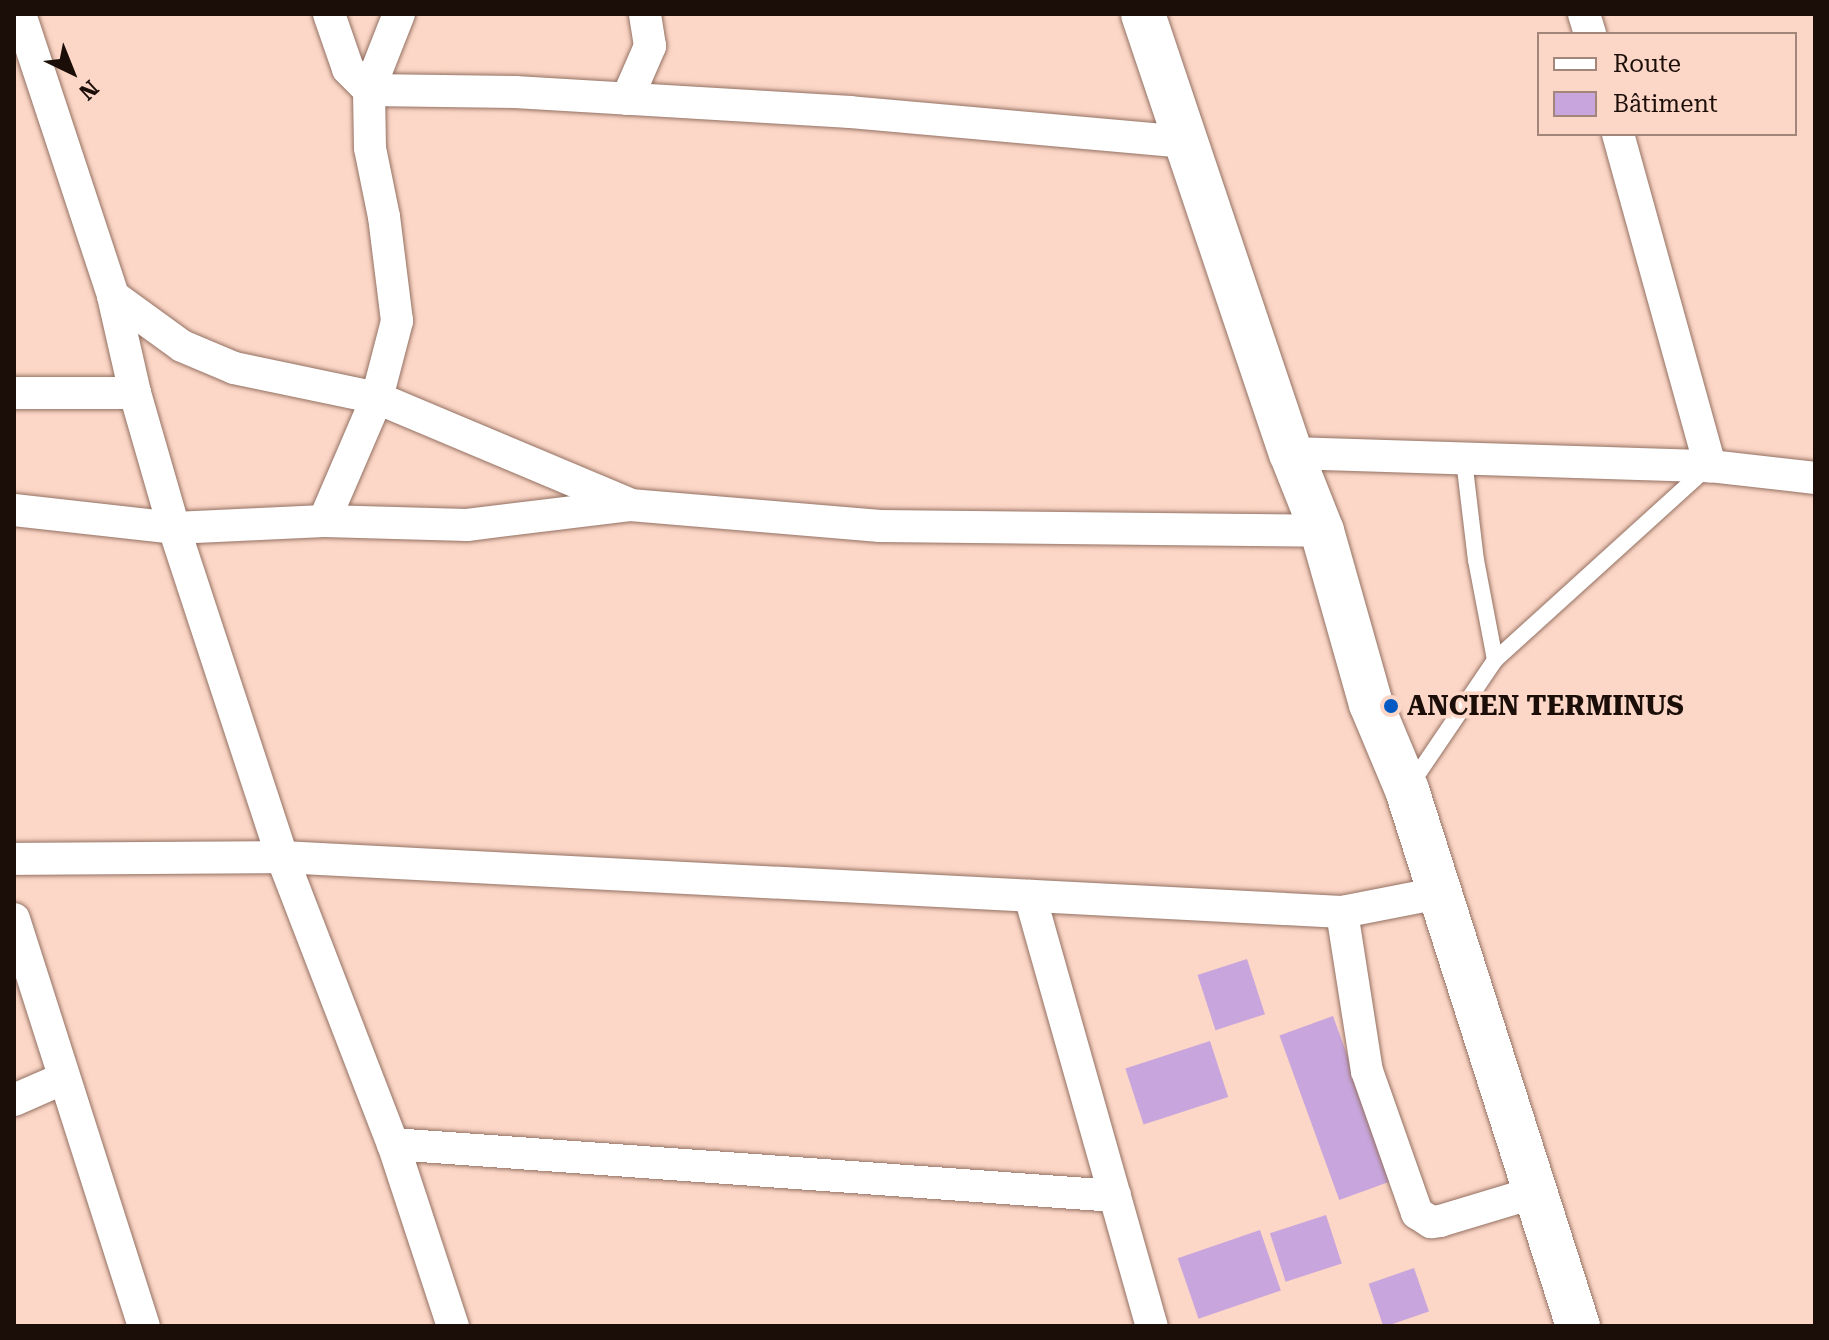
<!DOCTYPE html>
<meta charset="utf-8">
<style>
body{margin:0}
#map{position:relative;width:1829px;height:1340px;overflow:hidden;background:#fcd6c6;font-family:"Roboto Serif",serif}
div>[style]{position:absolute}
.building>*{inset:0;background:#c8a6dd;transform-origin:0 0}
.roads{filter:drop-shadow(0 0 2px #937163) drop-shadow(0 0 2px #937163)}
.lane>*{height:16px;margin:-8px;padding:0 8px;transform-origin:8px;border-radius:8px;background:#fff}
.street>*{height:32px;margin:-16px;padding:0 16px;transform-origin:16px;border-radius:16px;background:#fff}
.secondary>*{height:44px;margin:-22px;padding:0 22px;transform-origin:22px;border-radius:22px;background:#fff}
.dots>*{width:22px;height:22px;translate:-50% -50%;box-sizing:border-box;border:4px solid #fcd6c6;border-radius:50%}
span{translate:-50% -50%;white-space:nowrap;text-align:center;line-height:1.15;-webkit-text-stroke:7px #fcd6c6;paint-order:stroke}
.poi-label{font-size:28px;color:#1b0e09;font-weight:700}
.left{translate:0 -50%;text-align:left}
.frame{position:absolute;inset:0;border:16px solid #1b0e09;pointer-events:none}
.legend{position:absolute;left:1537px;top:32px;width:260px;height:104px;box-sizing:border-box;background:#fcd6c6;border:2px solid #a2867a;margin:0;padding:10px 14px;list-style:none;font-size:24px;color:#1b0e09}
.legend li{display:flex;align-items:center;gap:16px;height:40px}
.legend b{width:40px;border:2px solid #a2867a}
.north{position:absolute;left:32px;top:32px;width:80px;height:80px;-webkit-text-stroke:6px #fcd6c6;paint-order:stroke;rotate:137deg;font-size:22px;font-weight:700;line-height:32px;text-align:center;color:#1b0e09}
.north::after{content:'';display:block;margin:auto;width:28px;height:36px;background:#1b0e09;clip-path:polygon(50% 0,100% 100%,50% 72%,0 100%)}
</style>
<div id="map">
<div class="building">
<div style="left:1247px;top:959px;width:58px;height:52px;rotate:72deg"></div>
<div style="left:1333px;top:1016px;width:175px;height:57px;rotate:70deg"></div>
<div style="left:1210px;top:1041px;width:59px;height:89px;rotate:72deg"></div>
<div style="left:1326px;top:1215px;width:51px;height:59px;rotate:72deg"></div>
<div style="left:1260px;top:1230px;width:64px;height:87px;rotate:71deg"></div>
<div style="left:1414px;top:1268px;width:46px;height:48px;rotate:71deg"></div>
</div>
<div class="roads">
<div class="lane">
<div style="left:1464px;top:460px;width:101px;rotate:83.2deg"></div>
<div style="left:1476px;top:560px;width:102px;rotate:79.2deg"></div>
<div style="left:1409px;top:787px;width:153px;rotate:-55.9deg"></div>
<div style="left:1495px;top:660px;width:287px;rotate:-42.2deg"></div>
</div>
<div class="street">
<div style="left:20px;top:14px;width:297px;rotate:71.7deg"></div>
<div style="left:113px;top:296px;width:99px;rotate:77.2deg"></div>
<div style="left:135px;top:393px;width:141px;rotate:73.9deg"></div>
<div style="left:174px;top:528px;width:346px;rotate:71.8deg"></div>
<div style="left:282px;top:857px;width:308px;rotate:68.9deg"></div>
<div style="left:393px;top:1144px;width:192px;rotate:71.8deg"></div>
<div style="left:329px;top:14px;width:58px;rotate:70.9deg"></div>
<div style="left:348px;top:69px;width:30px;rotate:45deg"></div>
<div style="left:369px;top:90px;width:146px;rotate:0.8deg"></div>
<div style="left:515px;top:92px;width:336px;rotate:3.4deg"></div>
<div style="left:850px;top:112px;width:338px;rotate:5.1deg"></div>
<div style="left:1584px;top:14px;width:21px;rotate:73deg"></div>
<div style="left:627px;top:99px;width:58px;rotate:-66.5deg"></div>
<div style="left:650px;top:46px;width:32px;rotate:-99deg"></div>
<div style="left:1618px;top:134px;width:345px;rotate:74.5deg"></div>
<div style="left:113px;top:296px;width:85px;rotate:35.9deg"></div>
<div style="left:182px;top:346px;width:56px;rotate:22.9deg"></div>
<div style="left:234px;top:368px;width:146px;rotate:11.8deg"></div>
<div style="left:377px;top:398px;width:271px;rotate:22.8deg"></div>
<div style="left:14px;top:393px;width:121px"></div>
<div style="left:1291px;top:453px;width:419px;rotate:1.8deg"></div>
<div style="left:1710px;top:466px;width:106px;rotate:6.5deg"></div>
<div style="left:14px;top:510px;width:161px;rotate:6.4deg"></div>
<div style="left:174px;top:528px;width:150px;rotate:-2.7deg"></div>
<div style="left:324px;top:521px;width:143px;rotate:1.6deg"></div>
<div style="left:467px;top:525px;width:164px;rotate:-7deg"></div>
<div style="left:630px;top:505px;width:251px;rotate:4.8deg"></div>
<div style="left:880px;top:526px;width:442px;rotate:0.6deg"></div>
<div style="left:324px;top:521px;width:134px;rotate:-66.7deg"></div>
<div style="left:377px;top:398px;width:80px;rotate:-75.4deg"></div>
<div style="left:397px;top:321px;width:105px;rotate:-97.1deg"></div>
<div style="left:384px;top:217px;width:70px;rotate:-101.5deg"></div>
<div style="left:370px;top:148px;width:58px;rotate:-91deg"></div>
<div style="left:369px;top:90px;width:82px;rotate:-68.5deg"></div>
<div style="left:14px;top:859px;width:268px;rotate:-0.4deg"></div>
<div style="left:282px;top:857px;width:1061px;rotate:2.97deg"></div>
<div style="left:1342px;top:912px;width:99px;rotate:-11.1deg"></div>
<div style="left:1030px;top:896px;width:447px;rotate:74.2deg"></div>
<div style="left:1342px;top:912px;width:161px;rotate:81.1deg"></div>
<div style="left:1367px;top:1071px;width:151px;rotate:70.6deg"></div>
<div style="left:1417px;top:1213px;width:17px;rotate:33deg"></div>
<div style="left:1431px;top:1222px;width:9px;rotate:-6deg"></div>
<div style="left:1440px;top:1221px;width:97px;rotate:-16.8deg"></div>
<div style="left:14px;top:919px;width:427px;rotate:72.3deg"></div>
<div style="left:14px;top:1100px;width:52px;rotate:-23.6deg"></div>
<div style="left:393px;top:1144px;width:724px;rotate:4.12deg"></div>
</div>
<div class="secondary">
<div style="left:1143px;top:14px;width:463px;rotate:71.4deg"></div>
<div style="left:1291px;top:453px;width:84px;rotate:68.3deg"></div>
<div style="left:1322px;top:531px;width:180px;rotate:74.2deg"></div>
<div style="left:1371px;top:704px;width:93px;rotate:67.3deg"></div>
<div style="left:1407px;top:790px;width:563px;rotate:72.31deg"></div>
</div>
</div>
<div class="dots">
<div style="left:1391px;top:706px;background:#015ac3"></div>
</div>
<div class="poi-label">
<span class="left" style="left:1407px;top:706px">ANCIEN TERMINUS</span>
</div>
<div class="frame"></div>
<ul class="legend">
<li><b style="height:10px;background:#fff"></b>Route</li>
<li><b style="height:22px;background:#c8a6dd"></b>Bâtiment</li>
</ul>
<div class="north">N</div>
</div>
